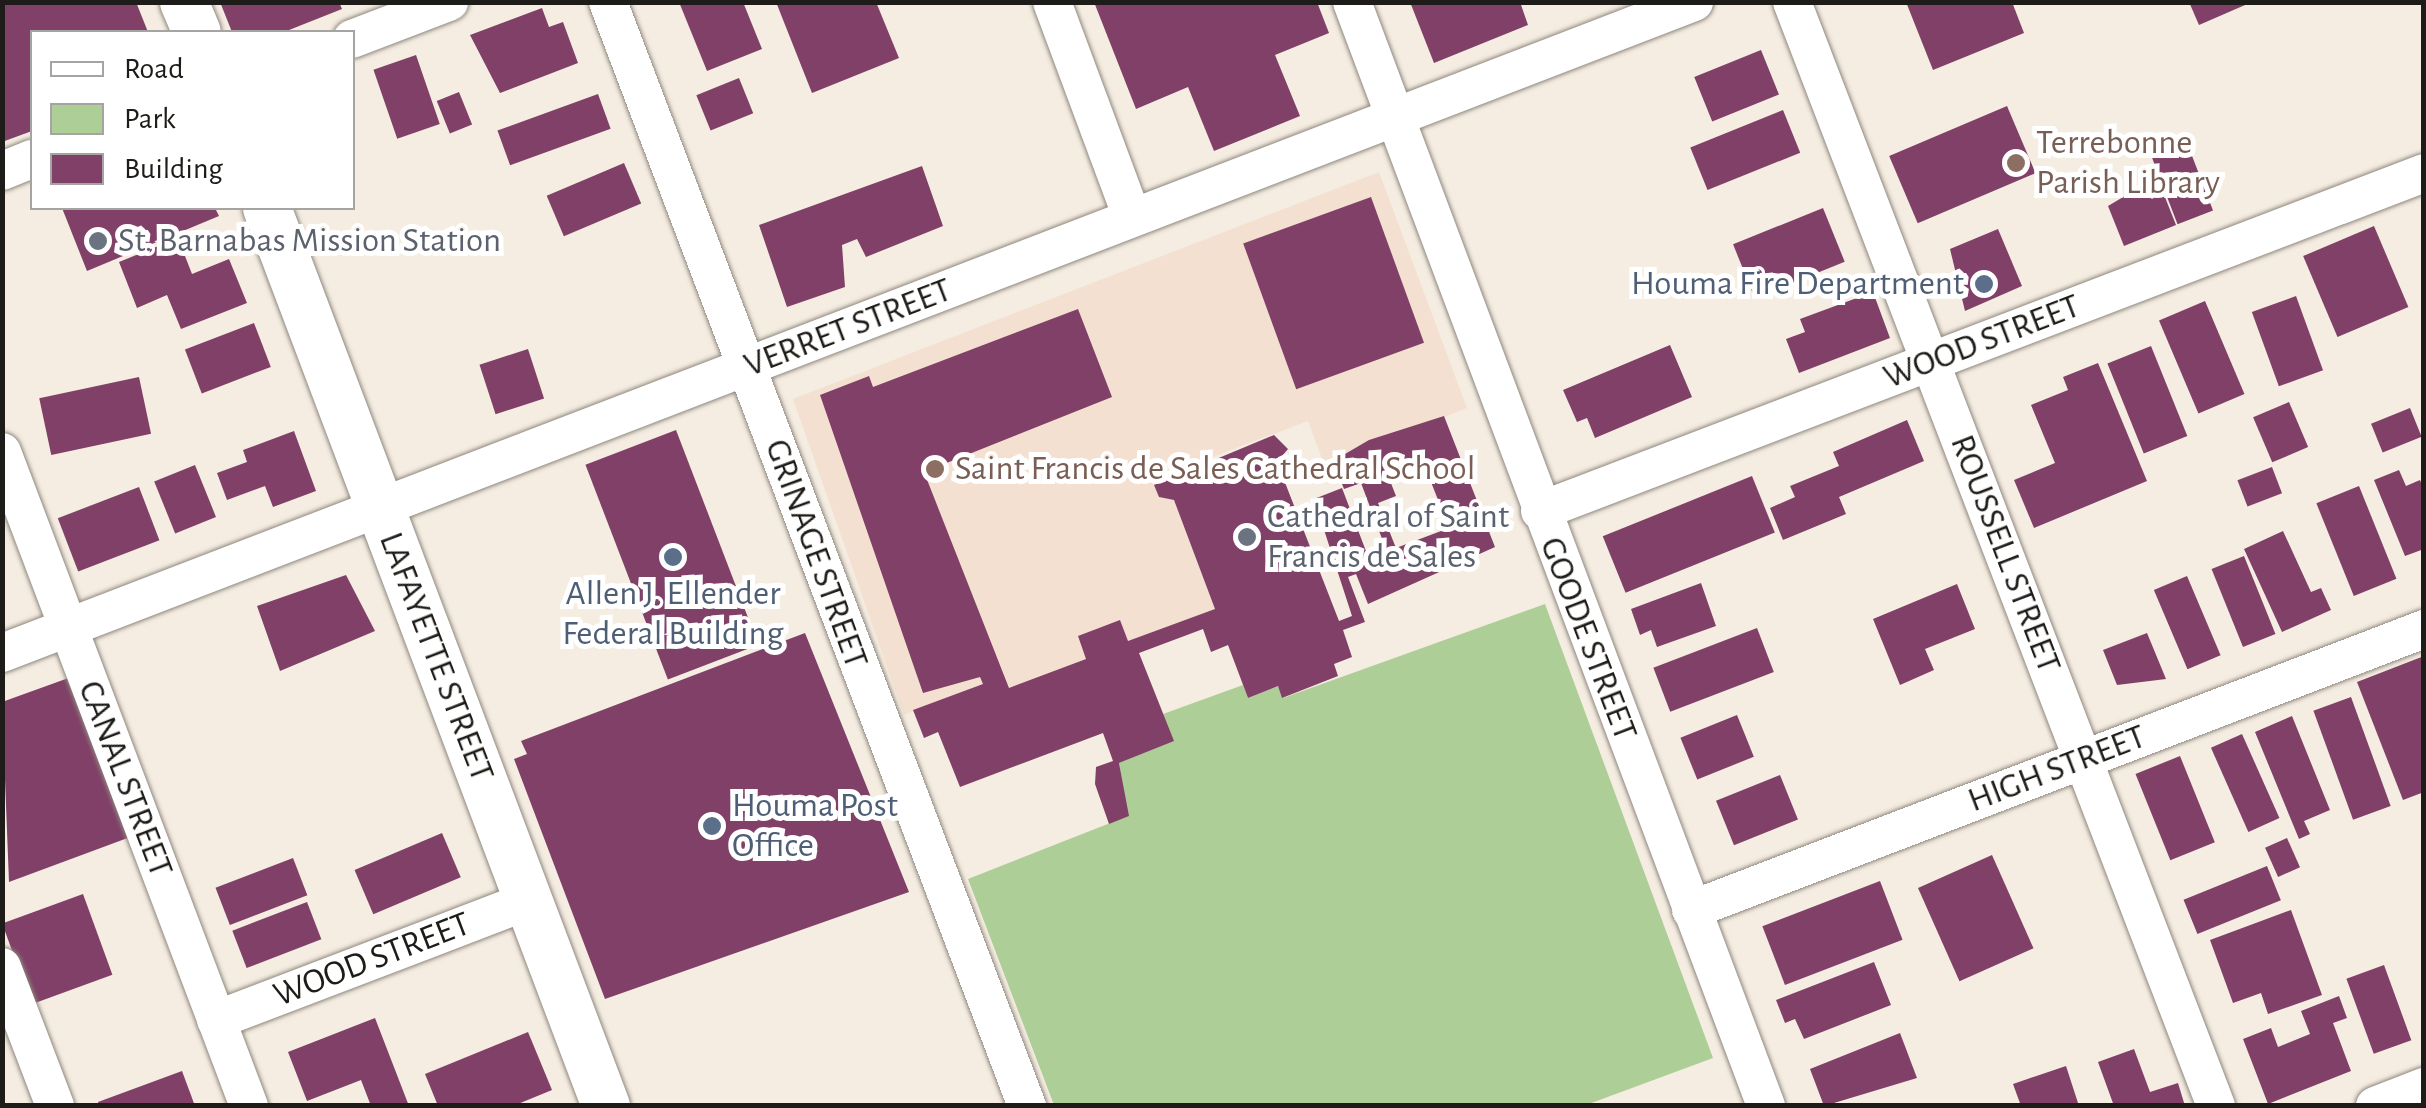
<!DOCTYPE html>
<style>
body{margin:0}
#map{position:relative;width:2426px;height:1108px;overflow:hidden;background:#f5ede2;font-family:"Alegreya Sans",sans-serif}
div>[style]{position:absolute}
.education>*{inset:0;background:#f3e0d0}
.green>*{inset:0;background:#aece98}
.building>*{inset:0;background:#804068;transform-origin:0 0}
.roads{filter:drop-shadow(0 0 2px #8f877e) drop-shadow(0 0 2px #8f877e)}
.minor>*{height:38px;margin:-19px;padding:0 19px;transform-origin:19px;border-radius:19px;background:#fff}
.tertiary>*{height:48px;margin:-24px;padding:0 24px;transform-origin:24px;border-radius:24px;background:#fff}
.dots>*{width:28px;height:28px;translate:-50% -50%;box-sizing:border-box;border:5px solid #fff;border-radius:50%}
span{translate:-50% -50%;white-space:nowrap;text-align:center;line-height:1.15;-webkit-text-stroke:10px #fff;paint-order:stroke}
.education-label{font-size:35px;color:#785e54}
.left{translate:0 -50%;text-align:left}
.worship-label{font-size:35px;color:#5b616d}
.service-label{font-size:35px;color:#4e5e75}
.right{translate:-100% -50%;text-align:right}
.street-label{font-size:35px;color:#1e1c18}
.frame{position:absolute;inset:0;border:5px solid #1e1c18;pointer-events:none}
.legend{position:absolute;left:30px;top:30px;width:325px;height:180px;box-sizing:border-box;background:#fff;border:2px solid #a5a4a3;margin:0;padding:12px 18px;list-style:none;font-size:30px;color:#1e1c18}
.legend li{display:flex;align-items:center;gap:20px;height:50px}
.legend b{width:50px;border:2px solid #a5a4a3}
</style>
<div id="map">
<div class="education">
<div style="clip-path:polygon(1379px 172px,1467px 408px,1324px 464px,1308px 421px,1160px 477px,1159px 497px,1174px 500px,1215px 609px,1128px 641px,1120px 620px,1086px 659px,1009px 688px,1000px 664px,983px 671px,983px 684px,904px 715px,793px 399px)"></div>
</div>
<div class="green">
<div style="clip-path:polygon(1545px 604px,1713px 1058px,1586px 1105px,1054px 1105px,968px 879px,1128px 816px,1119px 763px,1173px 741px,1163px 714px,1243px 685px,1248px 698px,1278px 686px,1283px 698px)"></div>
</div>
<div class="building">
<div style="clip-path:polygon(2px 2px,136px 2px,148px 32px,32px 32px,32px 131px,2px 142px)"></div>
<div style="clip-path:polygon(220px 2px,339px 2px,342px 9px,284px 32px,232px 32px)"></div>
<div style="clip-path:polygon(679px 2px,743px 2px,762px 49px,707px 71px)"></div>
<div style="clip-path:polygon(776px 2px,876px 2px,899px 58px,812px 93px)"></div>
<div style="clip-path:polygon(1094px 2px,1317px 2px,1329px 33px,1275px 55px,1300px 116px,1214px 151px,1188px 87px,1136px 109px)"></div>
<div style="clip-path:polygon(1410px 2px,1520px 2px,1528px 25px,1434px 63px)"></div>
<div style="clip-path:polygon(1906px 2px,2012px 2px,2024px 33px,1933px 70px)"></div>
<div style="clip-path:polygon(2189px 2px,2252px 2px,2199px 25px)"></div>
<div style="clip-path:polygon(542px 8px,549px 27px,563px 22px,578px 63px,500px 93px,470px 35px)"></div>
<div style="left:1761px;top:50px;width:48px;height:72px;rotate:68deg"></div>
<div style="left:416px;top:55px;width:73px;height:45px;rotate:71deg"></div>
<div style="left:739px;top:78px;width:38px;height:46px;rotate:68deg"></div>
<div style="left:459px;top:92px;width:35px;height:24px;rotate:68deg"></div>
<div style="left:598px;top:94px;width:37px;height:107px;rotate:70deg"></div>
<div style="left:2007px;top:106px;width:73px;height:128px;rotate:67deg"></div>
<div style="left:1783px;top:110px;width:46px;height:100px;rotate:68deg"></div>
<div style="left:2184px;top:135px;width:81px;height:38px;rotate:69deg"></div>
<div style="left:624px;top:163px;width:44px;height:84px;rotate:67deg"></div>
<div style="clip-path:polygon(922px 166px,943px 226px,866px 257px,857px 239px,842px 245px,845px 287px,787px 307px,759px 225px)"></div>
<div style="clip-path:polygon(2157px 177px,2176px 225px,2124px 246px,2108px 206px)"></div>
<div style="left:1371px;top:197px;width:155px;height:136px;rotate:70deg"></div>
<div style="clip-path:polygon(62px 208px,215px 208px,219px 216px,87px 271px)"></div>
<div style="left:1823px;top:208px;width:58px;height:97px;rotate:68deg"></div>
<div style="left:2374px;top:226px;width:88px;height:77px;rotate:67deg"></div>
<div style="clip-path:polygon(1998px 229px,2022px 286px,1965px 311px,1950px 249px)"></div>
<div style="clip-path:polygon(178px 238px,192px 274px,229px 259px,247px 303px,181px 329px,167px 295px,137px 308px,119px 262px)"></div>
<div style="clip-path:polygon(1873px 292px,1890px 338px,1799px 373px,1786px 339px,1805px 332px,1800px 319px)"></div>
<div style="left:2296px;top:296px;width:79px;height:47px;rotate:70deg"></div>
<div style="left:2205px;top:301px;width:101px;height:50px;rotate:67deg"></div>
<div style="clip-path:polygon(evenodd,1078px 309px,1112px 397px,924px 472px,1009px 688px,1086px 659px,1078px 636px,1120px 620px,1128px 641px,1215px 609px,1174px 500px,1159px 497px,1154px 485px,1274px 435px,1288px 449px,1277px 462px,1339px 621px,1352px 616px,1314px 499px,1342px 488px,1369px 559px,1387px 552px,1361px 483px,1344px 489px,1333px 461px,1369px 440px,1444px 416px,1495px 547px,1368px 604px,1356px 574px,1348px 577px,1365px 622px,1343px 630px,1352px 657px,1334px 664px,1338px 676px,1282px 698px,1278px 686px,1248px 698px,1228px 645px,1211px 652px,1203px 629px,1139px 653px,1174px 741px,1119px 763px,1129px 816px,1109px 824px,1095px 784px,1096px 767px,1113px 761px,1103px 733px,960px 787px,938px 732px,924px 738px,913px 710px,983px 684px,980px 677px,923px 693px,820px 395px,869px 376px,873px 387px,1078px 309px,1422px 459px,1449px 528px,1396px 548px,1378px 503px,1396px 496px,1387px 473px,1422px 459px)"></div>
<div style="left:254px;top:323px;width:47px;height:74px;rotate:69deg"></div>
<div style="clip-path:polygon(1670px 345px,1692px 397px,1595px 438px,1587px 418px,1577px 422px,1563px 390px)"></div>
<div style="left:2151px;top:346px;width:97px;height:47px;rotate:68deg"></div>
<div style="left:528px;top:349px;width:52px;height:51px;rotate:72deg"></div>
<div style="clip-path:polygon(2098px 363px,2147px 481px,2034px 528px,2014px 480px,2055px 463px,2031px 405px,2068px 390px,2063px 377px)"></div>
<div style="left:139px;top:377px;width:58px;height:102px;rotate:78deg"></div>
<div style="left:2289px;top:402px;width:49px;height:39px;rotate:67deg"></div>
<div style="left:2410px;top:408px;width:31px;height:42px;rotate:68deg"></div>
<div style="clip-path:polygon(1907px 420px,1924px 461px,1839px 497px,1846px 514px,1783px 540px,1770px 508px,1795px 497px,1790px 486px,1839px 466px,1833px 452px)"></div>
<div style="left:676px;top:430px;width:230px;height:97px;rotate:69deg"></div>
<div style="clip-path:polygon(294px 431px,316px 491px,273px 507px,265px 486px,227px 500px,217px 473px,247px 462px,243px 450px)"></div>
<div style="left:195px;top:465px;width:56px;height:44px;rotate:68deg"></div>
<div style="left:2272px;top:467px;width:28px;height:37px;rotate:69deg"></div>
<div style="clip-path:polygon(2399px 470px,2406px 486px,2420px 480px,2424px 490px,2424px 549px,2405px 556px,2374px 480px)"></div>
<div style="left:1752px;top:476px;width:61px;height:161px;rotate:68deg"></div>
<div style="left:2359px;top:486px;width:100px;height:46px;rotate:68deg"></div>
<div style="left:139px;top:487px;width:57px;height:87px;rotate:69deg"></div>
<div style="clip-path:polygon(2283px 531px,2311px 592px,2321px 588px,2331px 610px,2282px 632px,2244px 549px)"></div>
<div style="left:2244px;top:556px;width:84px;height:35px;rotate:68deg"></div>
<div style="clip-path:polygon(346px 575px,375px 631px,280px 671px,257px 606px)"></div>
<div style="left:2187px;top:576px;width:86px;height:36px;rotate:67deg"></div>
<div style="clip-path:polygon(1701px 583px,1716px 626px,1657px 647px,1651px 630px,1640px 635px,1631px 609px)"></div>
<div style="clip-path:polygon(1957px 584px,1975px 629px,1925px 649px,1934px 670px,1900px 685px,1873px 619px)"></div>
<div style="left:1757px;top:628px;width:47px;height:111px;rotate:69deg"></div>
<div style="clip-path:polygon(805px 633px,909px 892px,605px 999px,514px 759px,527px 754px,521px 741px)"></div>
<div style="clip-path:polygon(2147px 633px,2166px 679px,2117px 685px,2103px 650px)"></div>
<div style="clip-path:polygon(2424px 656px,2424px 792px,2403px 800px,2357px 682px)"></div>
<div style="clip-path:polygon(74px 676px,133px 836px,9px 882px,2px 702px)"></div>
<div style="left:2351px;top:697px;width:116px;height:40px;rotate:70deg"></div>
<div style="left:1737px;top:715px;width:45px;height:61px;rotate:68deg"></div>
<div style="clip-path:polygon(2292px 716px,2330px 810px,2304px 821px,2310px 834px,2299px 839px,2255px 732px)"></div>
<div style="left:2242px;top:734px;width:92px;height:34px;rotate:66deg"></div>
<div style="left:2180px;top:756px;width:93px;height:48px;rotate:68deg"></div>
<div style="left:1780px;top:775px;width:48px;height:69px;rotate:68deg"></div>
<div style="left:442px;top:833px;width:48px;height:95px;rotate:67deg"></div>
<div style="left:2287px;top:838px;width:32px;height:24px;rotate:66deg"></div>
<div style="left:1992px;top:855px;width:102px;height:81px;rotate:66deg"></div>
<div style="left:293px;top:858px;width:40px;height:83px;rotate:69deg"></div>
<div style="left:2267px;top:866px;width:37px;height:90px;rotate:68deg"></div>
<div style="left:1880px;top:881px;width:63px;height:126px;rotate:69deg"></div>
<div style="left:83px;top:894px;width:86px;height:86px;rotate:70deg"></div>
<div style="left:307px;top:902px;width:40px;height:80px;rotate:69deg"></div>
<div style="clip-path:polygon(2291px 910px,2322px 995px,2268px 1014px,2261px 993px,2233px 1003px,2210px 940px)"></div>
<div style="clip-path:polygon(1874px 962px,1891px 1005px,1804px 1039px,1795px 1019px,1785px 1023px,1776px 1000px)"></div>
<div style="left:2384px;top:965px;width:80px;height:40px;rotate:70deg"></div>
<div style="clip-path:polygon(2339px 996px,2347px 1018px,2333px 1023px,2351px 1071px,2268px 1104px,2243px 1039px,2271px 1028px,2278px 1047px,2310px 1034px,2301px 1011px)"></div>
<div style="clip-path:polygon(375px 1018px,409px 1106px,371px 1106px,361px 1080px,307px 1101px,288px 1052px)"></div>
<div style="clip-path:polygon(528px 1032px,552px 1090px,513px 1106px,438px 1106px,425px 1074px)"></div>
<div style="clip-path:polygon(1900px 1033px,1917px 1078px,1824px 1106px,1810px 1069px)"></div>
<div style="clip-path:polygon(2134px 1049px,2150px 1092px,2178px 1083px,2185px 1106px,2114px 1106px,2098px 1062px)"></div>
<div style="clip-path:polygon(2066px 1066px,2079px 1106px,2021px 1106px,2013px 1084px)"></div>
<div style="clip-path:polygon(182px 1071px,195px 1106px,99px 1106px,98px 1102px)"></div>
</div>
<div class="roads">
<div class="minor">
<div style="left:608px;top:2px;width:1181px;rotate:69.22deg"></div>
<div style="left:1052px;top:2px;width:229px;rotate:69.6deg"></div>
<div style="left:1352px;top:2px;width:1179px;rotate:69.44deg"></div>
<div style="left:1792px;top:2px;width:1183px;rotate:68.99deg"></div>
<div style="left:352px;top:39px;width:104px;rotate:-20.9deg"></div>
<div style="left:2px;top:171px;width:32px;rotate:-22deg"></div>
<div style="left:2px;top:452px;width:699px;rotate:69.31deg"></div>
<div style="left:1540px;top:511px;width:946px;rotate:-20.92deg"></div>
<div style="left:2px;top:653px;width:1813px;rotate:-21.04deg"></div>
<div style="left:1691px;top:910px;width:785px;rotate:-20.97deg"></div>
<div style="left:2px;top:967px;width:149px;rotate:69.1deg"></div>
<div style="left:216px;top:1020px;width:334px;rotate:-20.9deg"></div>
<div style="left:2375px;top:1106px;width:53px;rotate:-21.2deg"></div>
</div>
<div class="tertiary">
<div style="left:184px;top:2px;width:33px;rotate:67deg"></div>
<div style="left:267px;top:208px;width:960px;rotate:69.32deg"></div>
</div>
</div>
<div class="dots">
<div style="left:2016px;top:163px;background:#8d6e63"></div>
<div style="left:98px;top:241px;background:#6b7280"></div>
<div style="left:1984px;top:284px;background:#5c6f8a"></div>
<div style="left:935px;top:469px;background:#8d6e63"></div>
<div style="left:1247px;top:537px;background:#6b7280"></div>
<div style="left:673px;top:557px;background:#5c6f8a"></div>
<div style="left:712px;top:826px;background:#5c6f8a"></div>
</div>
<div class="education-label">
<span class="left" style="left:2036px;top:163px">Terrebonne<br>Parish Library</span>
<span class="left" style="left:955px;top:469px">Saint Francis de Sales Cathedral School</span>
</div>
<div class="worship-label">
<span class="left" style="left:118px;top:241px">St. Barnabas Mission Station</span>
<span class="left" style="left:1267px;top:537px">Cathedral of Saint<br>Francis de Sales</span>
</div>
<div class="service-label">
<span class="right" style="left:1964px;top:284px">Houma Fire Department</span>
<span style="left:673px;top:614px">Allen J. Ellender<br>Federal Building</span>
<span class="left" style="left:732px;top:826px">Houma Post<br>Office</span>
</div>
<div class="street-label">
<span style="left:848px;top:328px;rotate:-21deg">VERRET STREET</span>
<span style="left:1982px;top:342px;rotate:-21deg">WOOD STREET</span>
<span style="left:816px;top:554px;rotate:70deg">GRINAGE STREET</span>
<span style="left:2005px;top:554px;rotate:69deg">ROUSSELL STREET</span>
<span style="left:1588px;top:639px;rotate:69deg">GOODE STREET</span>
<span style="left:436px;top:657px;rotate:69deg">LAFAYETTE STREET</span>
<span style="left:2057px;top:769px;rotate:-21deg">HIGH STREET</span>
<span style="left:125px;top:779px;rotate:69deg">CANAL STREET</span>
<span style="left:372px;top:960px;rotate:-21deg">WOOD STREET</span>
</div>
<div class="frame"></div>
<ul class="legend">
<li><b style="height:12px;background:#fff"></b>Road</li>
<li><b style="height:28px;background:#aece98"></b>Park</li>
<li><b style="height:28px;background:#804068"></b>Building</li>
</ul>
</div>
